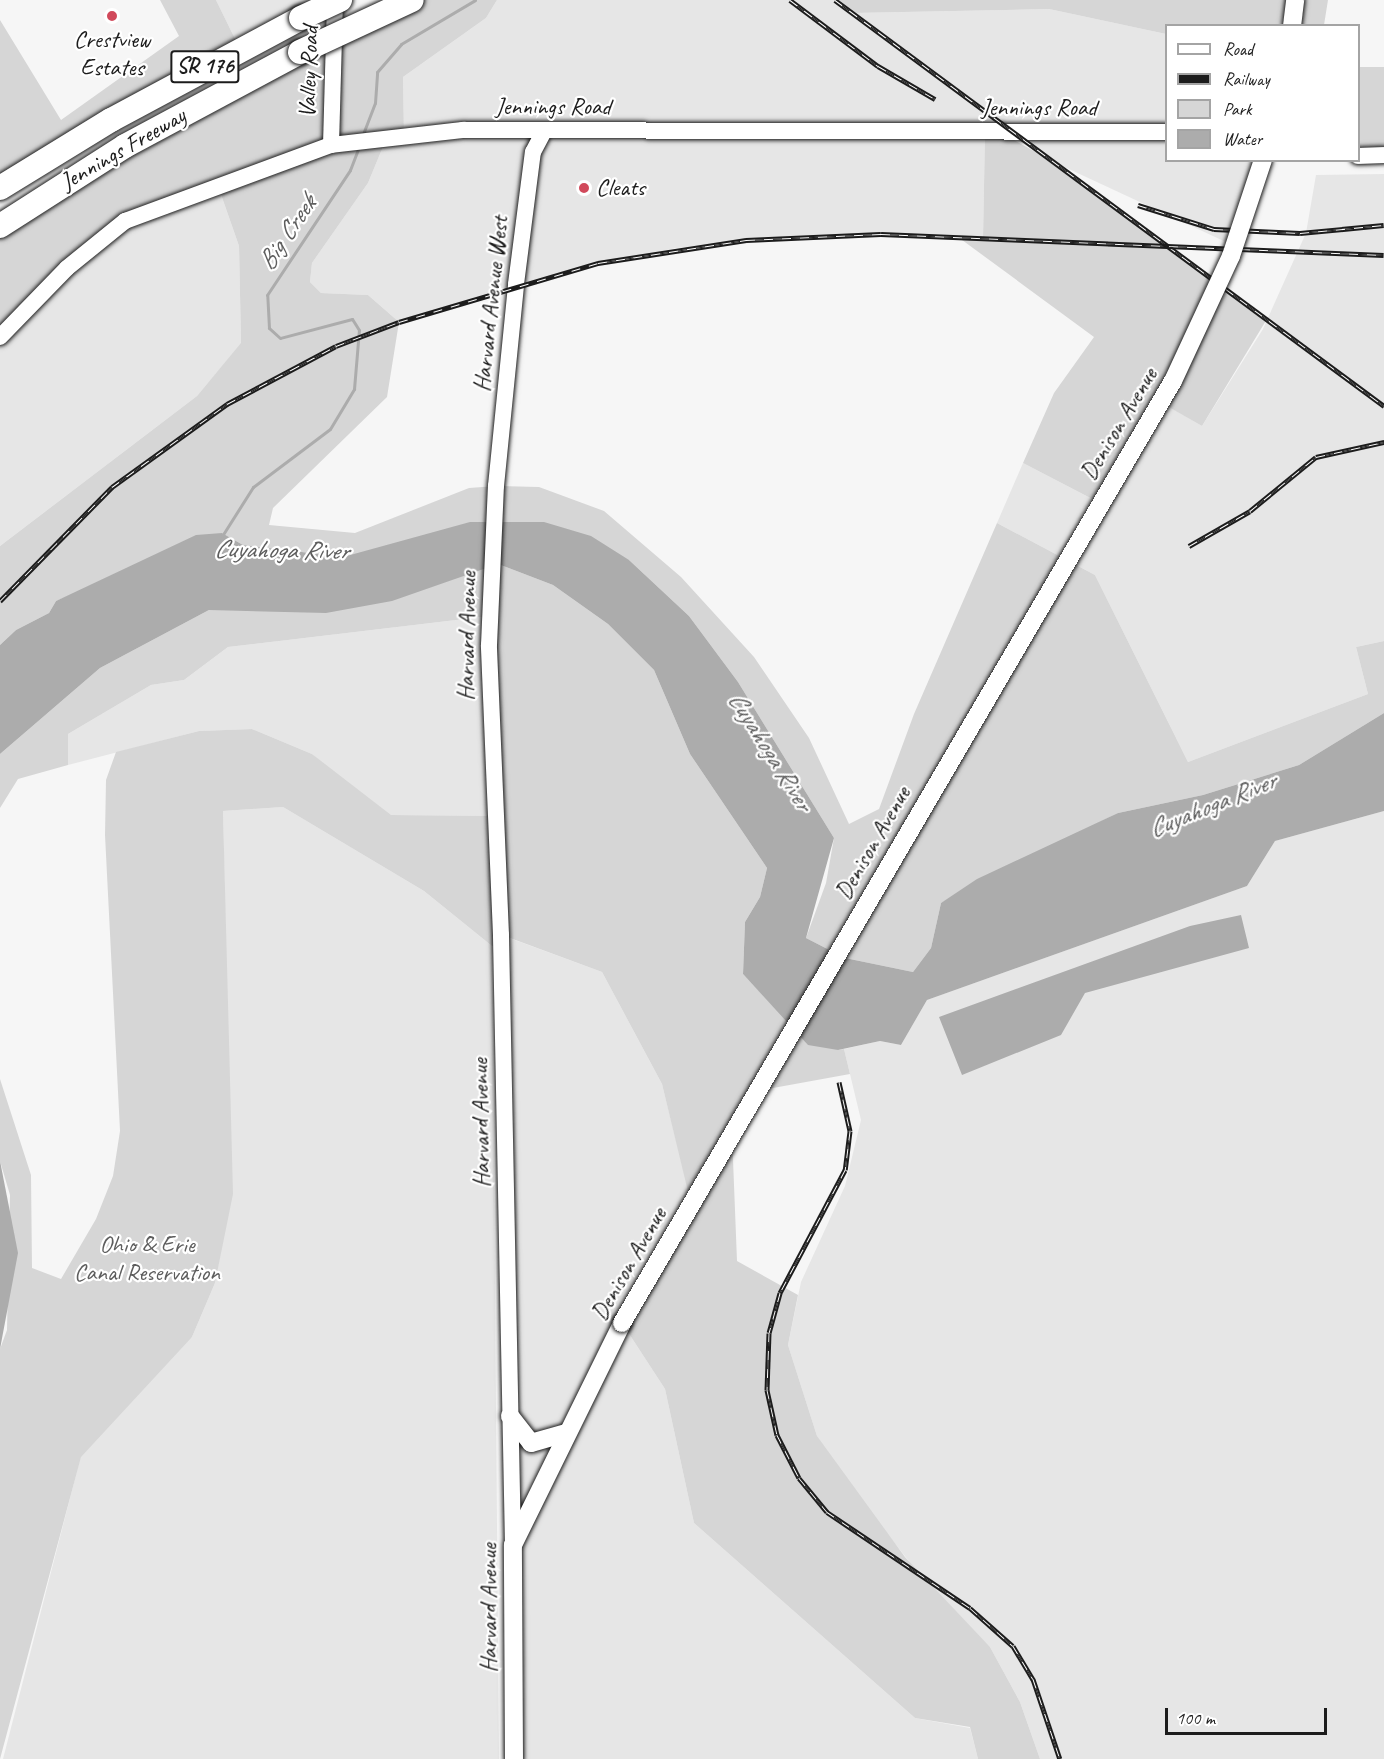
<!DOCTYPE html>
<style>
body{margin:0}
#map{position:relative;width:1384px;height:1759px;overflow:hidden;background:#f6f6f6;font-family:Caveat,sans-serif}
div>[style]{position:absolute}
.built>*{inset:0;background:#e6e6e6}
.green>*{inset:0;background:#d6d6d6;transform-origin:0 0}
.water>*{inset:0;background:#acacac}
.stream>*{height:3px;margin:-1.5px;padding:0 1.5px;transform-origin:1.5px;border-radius:1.5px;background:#acacac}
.roads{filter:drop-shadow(0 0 2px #1c1c1c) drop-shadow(0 0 2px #1c1c1c)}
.tertiary>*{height:16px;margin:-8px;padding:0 8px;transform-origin:8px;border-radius:8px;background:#fff}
.secondary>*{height:18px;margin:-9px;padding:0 9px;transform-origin:9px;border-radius:9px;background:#fff}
.motorway>*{height:24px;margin:-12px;padding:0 12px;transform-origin:12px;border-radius:12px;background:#fff}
.rail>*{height:5px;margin-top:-2.5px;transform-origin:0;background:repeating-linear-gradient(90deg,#fff 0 9px,#1c1c1c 0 18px);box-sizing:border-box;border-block:2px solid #1c1c1c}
.bridges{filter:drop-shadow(0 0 2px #1c1c1c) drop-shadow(0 0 2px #1c1c1c)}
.secondary-bridge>*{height:18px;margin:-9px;padding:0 9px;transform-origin:9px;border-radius:9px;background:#fff}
.motorway-bridge>*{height:24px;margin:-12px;padding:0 12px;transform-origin:12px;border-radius:12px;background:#fff}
.dots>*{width:16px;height:16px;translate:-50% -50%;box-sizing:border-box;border:3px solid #fff;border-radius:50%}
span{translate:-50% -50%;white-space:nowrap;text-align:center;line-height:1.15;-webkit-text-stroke:4.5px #fff;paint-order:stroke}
.shield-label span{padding:2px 4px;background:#fff;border:2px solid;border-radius:4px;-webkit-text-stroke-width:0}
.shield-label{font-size:22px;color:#1c1c1c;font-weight:700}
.poi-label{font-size:24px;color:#1c1c1c}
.left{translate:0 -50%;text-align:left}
.street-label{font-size:24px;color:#1c1c1c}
.park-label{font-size:24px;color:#5d5d5d}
.water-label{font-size:26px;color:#5d5d5d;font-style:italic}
.legend{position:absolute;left:1165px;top:24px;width:195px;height:138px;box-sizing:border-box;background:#fff;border:2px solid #a4a4a4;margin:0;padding:8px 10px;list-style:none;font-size:18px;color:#1c1c1c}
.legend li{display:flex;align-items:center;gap:12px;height:30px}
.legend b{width:30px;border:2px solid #a4a4a4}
.scale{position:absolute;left:1165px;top:1708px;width:162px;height:27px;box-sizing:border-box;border:3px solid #1c1c1c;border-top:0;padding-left:8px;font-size:18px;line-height:21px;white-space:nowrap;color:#1c1c1c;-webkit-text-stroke:4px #fff;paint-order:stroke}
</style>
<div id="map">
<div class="built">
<div style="clip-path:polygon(216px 0,340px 0,240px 49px)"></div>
<div style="clip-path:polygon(497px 0,835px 0,853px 13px,1049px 9px,1166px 34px,1166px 160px,1263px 161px,1228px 243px,1056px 163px,1016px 133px,985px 132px,983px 238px,881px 234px,676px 248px,516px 284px,399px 322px,368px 295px,321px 293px,310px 282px,312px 263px,368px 183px,387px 137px,404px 135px,403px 77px,486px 18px)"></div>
<div style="clip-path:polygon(1384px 174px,1384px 641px,1356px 647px,1368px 694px,1188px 762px,1095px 575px,997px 523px,1023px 463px,1100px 503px,1161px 402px,1202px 426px,1263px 329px,1306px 233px,1316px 175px)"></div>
<div style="clip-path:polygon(217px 183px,239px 246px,241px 344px,197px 396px,0 546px,0 337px,125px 221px)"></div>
<div style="clip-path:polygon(490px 616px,492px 816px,376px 815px,312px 754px,252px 729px,199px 731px,68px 765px,68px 734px,151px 685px,184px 680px,228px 647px)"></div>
<div style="clip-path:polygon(283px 807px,424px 891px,492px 946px,499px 1759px,3px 1759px,97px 1393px,192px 1337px,215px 1283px,231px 1194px,223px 811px)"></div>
<div style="clip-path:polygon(1384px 811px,1384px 1759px,1040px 1759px,1020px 1702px,990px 1647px,943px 1604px,831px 1463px,817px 1436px,788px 1345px,801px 1282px,845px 1186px,861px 1120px,844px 1049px,880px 1041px,901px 1045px,927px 1000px,1247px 886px,1275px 841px)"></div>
<div style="clip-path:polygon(501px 935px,602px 972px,662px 1084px,692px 1204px,622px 1323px,665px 1389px,694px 1523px,915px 1718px,970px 1728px,978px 1759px,514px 1759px)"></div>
</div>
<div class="green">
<div style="clip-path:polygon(160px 0,216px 0,240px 49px,0 188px,0 20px,61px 120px,179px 36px)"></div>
<div style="clip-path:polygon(412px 0,497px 0,486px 18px,403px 77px,404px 135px,387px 137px,368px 183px,312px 263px,310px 282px,321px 293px,368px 295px,399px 322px,387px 397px,273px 508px,269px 525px,355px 533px,469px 488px,496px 486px,539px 487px,604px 511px,681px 577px,754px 657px,809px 738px,849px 824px,879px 809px,914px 714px,997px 523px,1095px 575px,1188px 762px,1368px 694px,1356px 647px,1384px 641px,1384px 713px,1299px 765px,1203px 795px,1118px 813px,941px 903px,931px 948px,913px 972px,845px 958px,806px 938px,826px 883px,834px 838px,738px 682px,689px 616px,629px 560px,395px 546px,343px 557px,243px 545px,222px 533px,56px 601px,49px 613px,16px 630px,0 645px,0 546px,197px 396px,241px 343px,239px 246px,217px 183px,125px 221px,0 337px,0 226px)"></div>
<div style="clip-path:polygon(835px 0,1328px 0,1324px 25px,1166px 26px,1166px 34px,1049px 9px,853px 13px)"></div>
<div style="left:1358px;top:67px;width:26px;height:89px"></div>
<div style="clip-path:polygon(985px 132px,999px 132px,1056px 163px,1267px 319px,1202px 426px,1160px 402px,1100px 503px,1023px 463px,1054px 393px,1094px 337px,958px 237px,983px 238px)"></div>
<div style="clip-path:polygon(498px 564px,553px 585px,608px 624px,654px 670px,690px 754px,767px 868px,760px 897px,745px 922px,743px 974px,771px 1004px,838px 1050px,844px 1049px,850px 1074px,757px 1091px,732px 1134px,737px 1261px,798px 1295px,788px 1345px,817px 1436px,905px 1557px,990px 1647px,1020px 1702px,1040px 1759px,978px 1759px,970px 1727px,915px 1718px,694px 1523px,665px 1389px,622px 1323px,691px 1204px,662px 1084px,602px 972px,502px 935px,501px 945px,492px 946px,424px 891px,283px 807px,223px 811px,233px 1194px,215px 1283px,192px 1337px,81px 1457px,0 1759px,0 1349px,7px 1330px,10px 1195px,0 1161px,0 1079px,31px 1175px,32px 1268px,61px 1279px,96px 1219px,113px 1176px,120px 1131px,105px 835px,106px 780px,116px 752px,199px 731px,252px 729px,312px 754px,391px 815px,492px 816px,490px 616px,228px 647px,184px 680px,151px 685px,68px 734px,68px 765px,18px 779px,0 808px,0 754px,100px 668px,209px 610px,262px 608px)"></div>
</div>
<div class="water">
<div style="clip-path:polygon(470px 522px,544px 522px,591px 536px,629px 560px,689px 616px,738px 682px,834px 838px,806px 938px,845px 958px,913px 972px,931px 948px,941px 903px,977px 879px,1118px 813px,1203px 795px,1299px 765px,1384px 713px,1384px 811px,1275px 841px,1247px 886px,927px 1000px,901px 1045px,880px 1041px,838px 1050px,808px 1045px,743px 974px,745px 922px,760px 897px,767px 868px,690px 754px,654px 670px,608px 624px,553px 585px,498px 564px,392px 601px,326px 613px,209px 610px,100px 668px,0 754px,0 645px,16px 630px,49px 613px,56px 601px,196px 535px,222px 533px,243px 545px,343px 557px)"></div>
<div style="clip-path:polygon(1241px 915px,1249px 948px,1085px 993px,1061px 1035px,962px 1075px,939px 1017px,1190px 926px)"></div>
<div style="clip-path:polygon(0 1161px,18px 1253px,0 1349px)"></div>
</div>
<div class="stream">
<div style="left:363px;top:134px;width:33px;rotate:-69deg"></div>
<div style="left:375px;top:103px;width:31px;rotate:-86deg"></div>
<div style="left:377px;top:72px;width:37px;rotate:-49deg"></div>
<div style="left:401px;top:44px;width:86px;rotate:-30.7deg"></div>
<div style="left:222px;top:536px;width:58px;rotate:-57.7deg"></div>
<div style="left:253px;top:487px;width:96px;rotate:-37deg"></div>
<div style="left:330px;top:429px;width:47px;rotate:-59deg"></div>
<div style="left:354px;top:389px;width:59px;rotate:-85.2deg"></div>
<div style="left:359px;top:330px;width:13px;rotate:-122deg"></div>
<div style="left:352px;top:319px;width:74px;rotate:165.2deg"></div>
<div style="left:280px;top:338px;width:15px;rotate:-138deg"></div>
<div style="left:269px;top:328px;width:33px;rotate:-93deg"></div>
<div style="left:267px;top:295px;width:150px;rotate:-56.4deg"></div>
<div style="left:350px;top:170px;width:22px;rotate:-69deg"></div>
</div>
<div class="roads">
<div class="tertiary">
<div style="left:331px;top:145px;width:145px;rotate:-88.4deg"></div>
<div style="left:1358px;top:156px;width:26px;rotate:-2deg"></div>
<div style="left:0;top:337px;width:96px;rotate:-45.8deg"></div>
<div style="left:67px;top:268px;width:75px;rotate:-39deg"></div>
<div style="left:125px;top:221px;width:220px;rotate:-20.3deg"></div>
<div style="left:331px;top:145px;width:133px;rotate:-6.5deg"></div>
<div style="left:463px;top:130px;width:703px;rotate:0.16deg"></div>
<div style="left:513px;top:1545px;width:610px;rotate:-91.13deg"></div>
<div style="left:501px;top:935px;width:290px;rotate:-92.4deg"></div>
<div style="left:489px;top:645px;width:159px;rotate:-87.5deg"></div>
<div style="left:496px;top:486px;width:203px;rotate:-84.3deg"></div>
<div style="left:516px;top:284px;width:133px;rotate:-82.7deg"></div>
<div style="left:533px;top:152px;width:24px;rotate:-62deg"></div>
</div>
<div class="secondary">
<div style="left:1292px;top:26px;width:26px;rotate:-83deg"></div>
<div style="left:510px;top:1416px;width:34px;rotate:52deg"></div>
<div style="left:531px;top:1443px;width:35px;rotate:-16deg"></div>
<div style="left:514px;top:1759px;width:214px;rotate:-90.3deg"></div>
<div style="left:513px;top:1545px;width:247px;rotate:-63.8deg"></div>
</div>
<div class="motorway">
<div style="left:0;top:188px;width:130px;rotate:-31.5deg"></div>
<div style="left:111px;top:120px;width:216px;rotate:-28.2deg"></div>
<div style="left:0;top:226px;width:148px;rotate:-32.6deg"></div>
<div style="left:125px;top:146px;width:199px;rotate:-28.2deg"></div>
</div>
</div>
<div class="rail">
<div style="left:790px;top:0;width:110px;rotate:36.9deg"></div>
<div style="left:878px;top:66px;width:66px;rotate:30.1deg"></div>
<div style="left:835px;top:0;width:683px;rotate:36.48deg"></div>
<div style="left:1138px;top:205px;width:80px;rotate:17.5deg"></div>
<div style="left:1214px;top:229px;width:86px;rotate:2.7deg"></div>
<div style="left:1300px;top:233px;width:84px;rotate:-5.4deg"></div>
<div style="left:1189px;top:546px;width:70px;rotate:-29.8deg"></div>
<div style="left:1250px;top:511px;width:85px;rotate:-39.3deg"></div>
<div style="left:1316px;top:457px;width:70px;rotate:-12.4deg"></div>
<div style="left:0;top:601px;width:160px;rotate:-45.5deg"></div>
<div style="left:112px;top:487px;width:142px;rotate:-35.8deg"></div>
<div style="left:227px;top:404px;width:123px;rotate:-28deg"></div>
<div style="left:336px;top:346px;width:67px;rotate:-20.9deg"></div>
<div style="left:399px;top:322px;width:208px;rotate:-16.5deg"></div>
<div style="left:598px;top:263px;width:150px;rotate:-8.8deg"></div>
<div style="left:746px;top:240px;width:135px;rotate:-2.5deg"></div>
<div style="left:881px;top:234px;width:503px;rotate:2.39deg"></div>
<div style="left:839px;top:1082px;width:50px;rotate:77.3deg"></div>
<div style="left:850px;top:1131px;width:39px;rotate:97deg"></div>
<div style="left:845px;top:1170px;width:139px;rotate:117.9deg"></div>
<div style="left:780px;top:1293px;width:41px;rotate:105.4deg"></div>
<div style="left:769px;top:1333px;width:57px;rotate:92deg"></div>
<div style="left:767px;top:1390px;width:46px;rotate:77.5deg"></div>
<div style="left:777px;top:1435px;width:48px;rotate:62.9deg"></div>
<div style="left:799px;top:1478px;width:44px;rotate:50.5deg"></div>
<div style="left:827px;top:1512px;width:172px;rotate:33.9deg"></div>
<div style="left:970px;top:1608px;width:57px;rotate:41.5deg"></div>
<div style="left:1013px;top:1646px;width:39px;rotate:59deg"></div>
<div style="left:1033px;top:1679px;width:84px;rotate:71.4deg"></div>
</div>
<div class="bridges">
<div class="secondary-bridge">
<div style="left:622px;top:1323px;width:1091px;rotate:-59.68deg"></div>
<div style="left:1173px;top:381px;width:138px;rotate:-65.1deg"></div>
<div style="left:1231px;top:256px;width:101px;rotate:-71.6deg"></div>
</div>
<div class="motorway-bridge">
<div style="left:301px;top:18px;width:43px;rotate:-24.8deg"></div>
<div style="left:300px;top:52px;width:123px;rotate:-24.9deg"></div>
</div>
</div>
<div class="dots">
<div style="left:112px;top:16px;background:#d1495b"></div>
<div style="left:584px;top:188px;background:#d1495b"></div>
</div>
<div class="shield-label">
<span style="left:205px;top:67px">SR 176</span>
</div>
<div class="poi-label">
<span style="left:112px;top:54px">Crestview<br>Estates</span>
<span class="left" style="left:596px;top:188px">Cleats</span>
</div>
<div class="street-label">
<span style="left:309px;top:72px;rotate:-88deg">Valley Road</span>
<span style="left:553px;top:107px">Jennings Road</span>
<span style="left:1039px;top:108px">Jennings Road</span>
<span style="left:123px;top:149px;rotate:-30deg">Jennings Freeway</span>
<span style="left:491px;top:304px;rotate:-84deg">Harvard Avenue West</span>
<span style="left:1119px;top:424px;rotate:-59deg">Denison Avenue</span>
<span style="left:467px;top:636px;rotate:-89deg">Harvard Avenue</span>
<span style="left:873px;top:843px;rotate:-60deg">Denison Avenue</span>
<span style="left:481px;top:1123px;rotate:-91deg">Harvard Avenue</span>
<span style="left:629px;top:1264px;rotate:-60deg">Denison Avenue</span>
<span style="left:489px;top:1608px;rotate:-90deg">Harvard Avenue</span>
</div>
<div class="park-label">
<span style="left:147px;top:1259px">Ohio &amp; Erie<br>Canal Reservation</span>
</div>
<div class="water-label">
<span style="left:287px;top:233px;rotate:-56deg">Big Creek</span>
<span style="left:281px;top:550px;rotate:1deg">Cuyahoga River</span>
<span style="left:770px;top:751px;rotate:58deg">Cuyahoga River</span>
<span style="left:1212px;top:805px;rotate:-22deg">Cuyahoga River</span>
</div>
<ul class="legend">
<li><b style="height:8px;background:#fff"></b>Road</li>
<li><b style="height:8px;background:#1c1c1c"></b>Railway</li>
<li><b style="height:16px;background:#d6d6d6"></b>Park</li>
<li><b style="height:16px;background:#acacac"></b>Water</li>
</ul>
<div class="scale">100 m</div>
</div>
